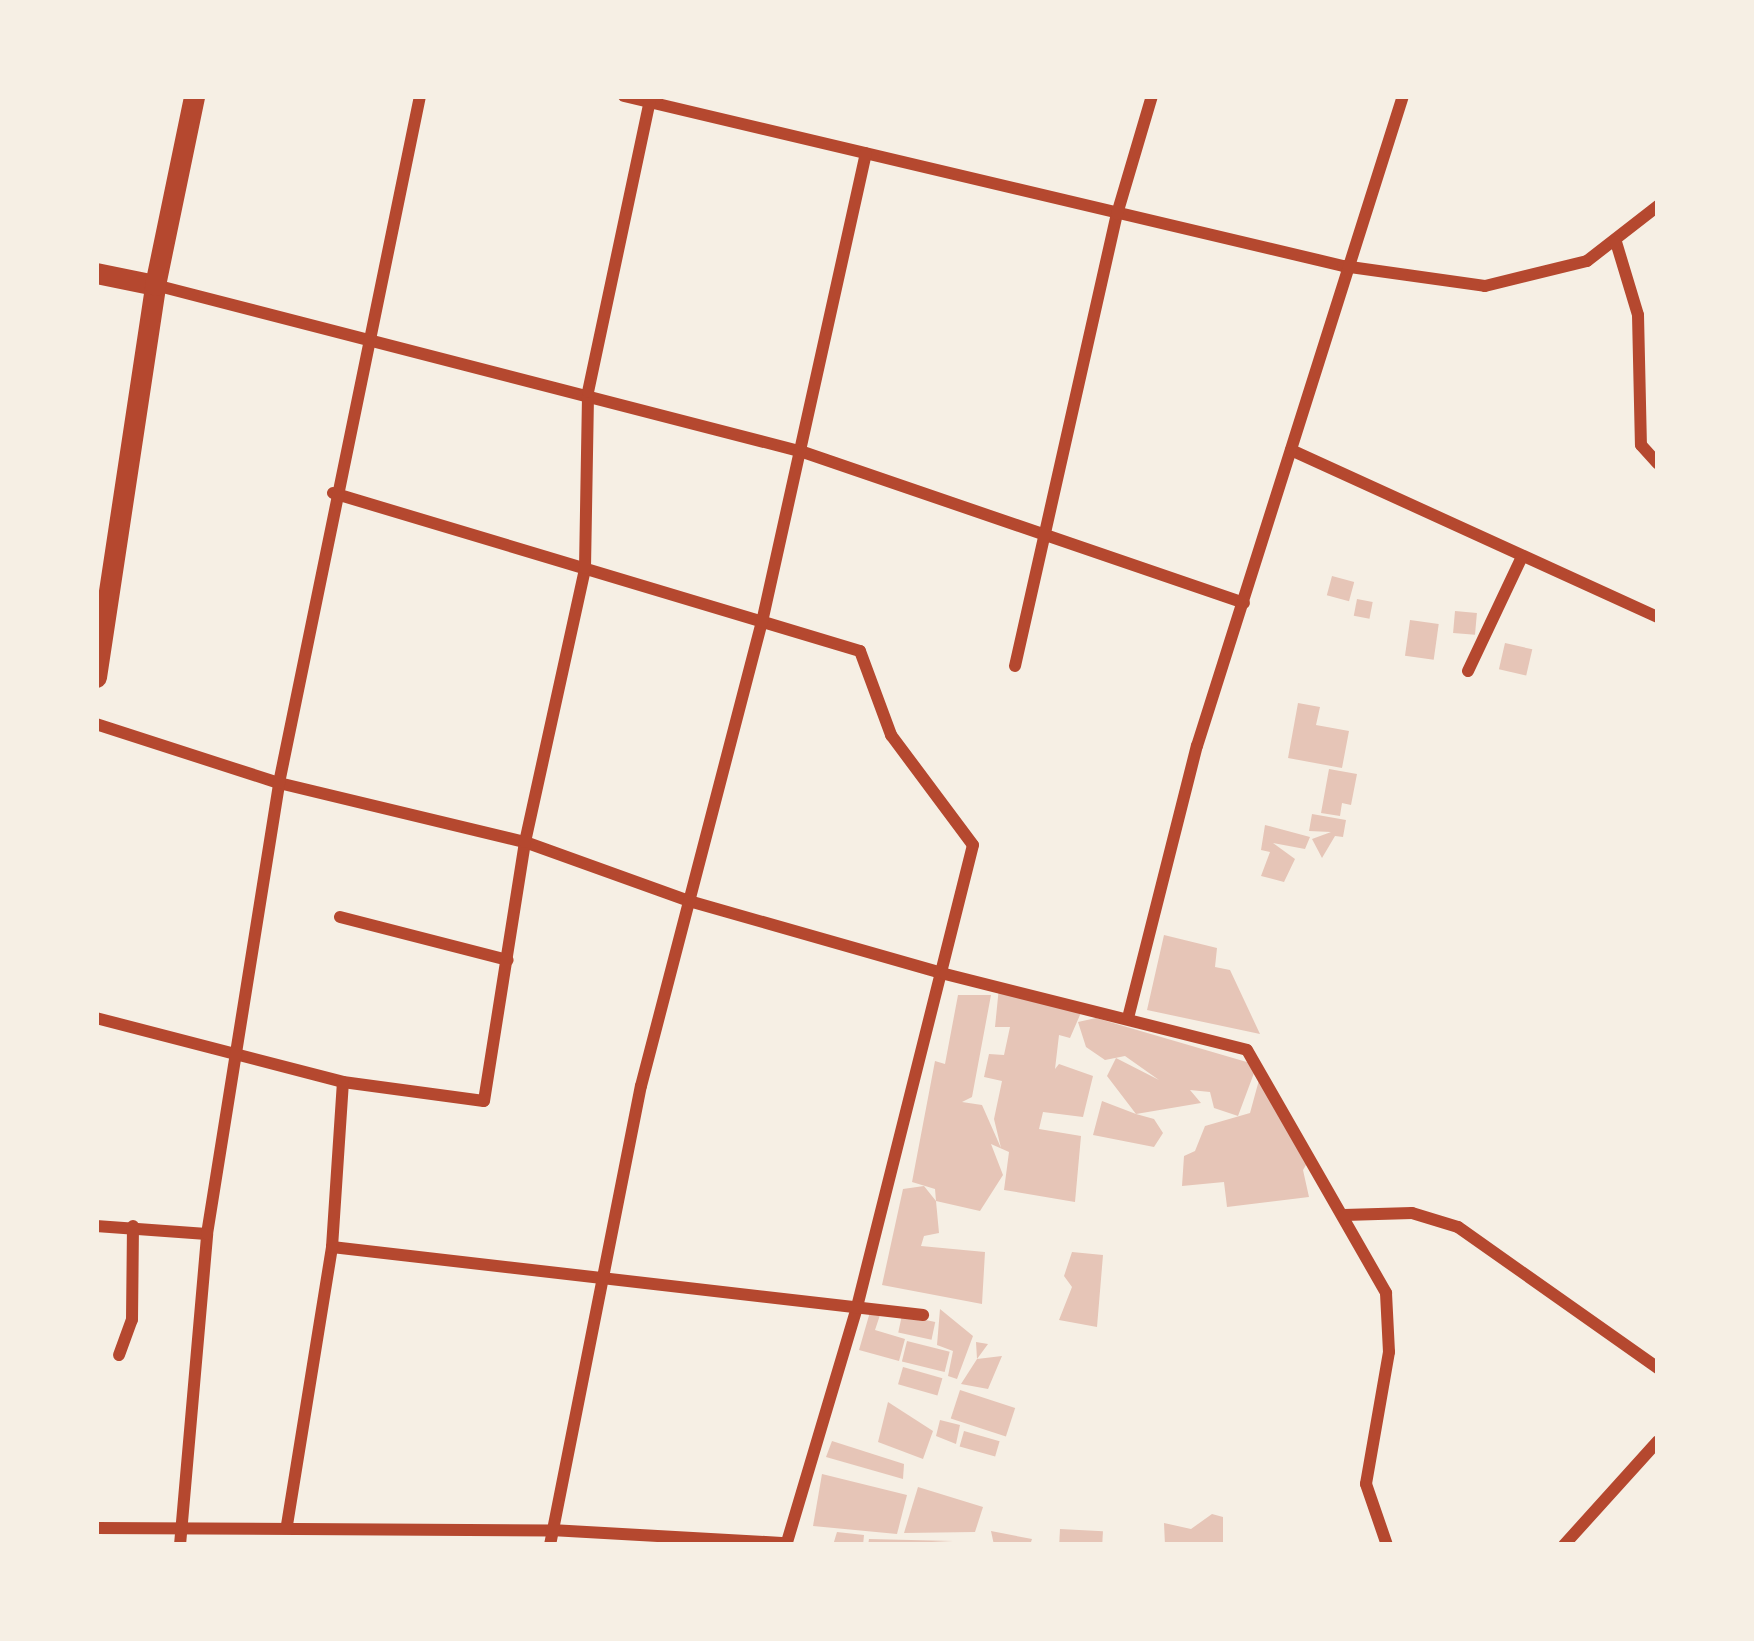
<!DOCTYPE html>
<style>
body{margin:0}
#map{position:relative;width:1754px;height:1641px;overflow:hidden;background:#f6efe4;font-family:Karla,sans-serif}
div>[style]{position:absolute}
.building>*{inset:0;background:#e6c5b7;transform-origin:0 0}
.minor>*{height:12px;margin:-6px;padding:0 6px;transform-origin:6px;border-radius:6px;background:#b5482f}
.primary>*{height:21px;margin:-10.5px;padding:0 10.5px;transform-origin:10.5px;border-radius:10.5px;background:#b5482f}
span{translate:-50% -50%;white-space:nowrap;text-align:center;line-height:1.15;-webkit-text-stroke:9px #f6efe4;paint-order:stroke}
.frame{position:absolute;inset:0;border:99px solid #f6efe4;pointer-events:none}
</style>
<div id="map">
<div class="building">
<div style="left:1332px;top:576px;width:23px;height:20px;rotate:15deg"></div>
<div style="left:1357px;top:599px;width:16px;height:17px;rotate:11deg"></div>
<div style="left:1455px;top:611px;width:22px;height:22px;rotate:5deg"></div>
<div style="left:1410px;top:620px;width:29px;height:36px;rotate:8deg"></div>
<div style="left:1505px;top:643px;width:28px;height:27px;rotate:13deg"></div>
<div style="clip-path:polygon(1298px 703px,1320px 707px,1316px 725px,1349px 731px,1342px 768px,1288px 758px)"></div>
<div style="clip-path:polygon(1329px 769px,1357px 774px,1351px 805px,1342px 803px,1340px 816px,1321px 813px)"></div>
<div style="clip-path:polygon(1312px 814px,1346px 820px,1343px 837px,1335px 836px,1322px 858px,1312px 839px,1331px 832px,1309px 831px)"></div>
<div style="clip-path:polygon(1265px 825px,1310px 837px,1305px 849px,1273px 843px,1295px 859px,1284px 882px,1261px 876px,1270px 852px,1261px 850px)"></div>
<div style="clip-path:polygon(1164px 935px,1217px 948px,1215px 967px,1230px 970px,1260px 1034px,1147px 1010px)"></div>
<div style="clip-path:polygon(999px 987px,1083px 1008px,1070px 1038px,1059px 1035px,1055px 1069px,1059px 1064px,1093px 1076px,1083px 1117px,1043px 1112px,1039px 1129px,1081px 1136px,1075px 1202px,1004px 1190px,1009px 1152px,991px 1144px,1003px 1175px,980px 1211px,936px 1201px,935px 1189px,912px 1182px,935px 1061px,945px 1064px,958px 995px,991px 995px,972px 1097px,962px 1102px,982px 1105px,1001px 1148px,994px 1119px,1002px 1081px,984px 1077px,989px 1054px,1004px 1055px,1010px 1027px,995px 1027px)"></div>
<div style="clip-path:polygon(1096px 1018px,1257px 1065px,1238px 1116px,1214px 1108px,1210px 1092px,1190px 1090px,1201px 1103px,1136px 1114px,1154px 1119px,1163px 1133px,1154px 1147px,1093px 1135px,1102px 1101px,1136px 1114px,1107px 1076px,1116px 1058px,1159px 1080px,1125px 1056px,1105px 1060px,1086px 1047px,1078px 1022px)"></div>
<div style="clip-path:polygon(1259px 1080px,1312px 1155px,1303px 1170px,1309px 1197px,1227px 1207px,1224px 1182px,1182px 1186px,1184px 1156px,1195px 1151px,1205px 1126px,1250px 1113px)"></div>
<div style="clip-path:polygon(924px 1186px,936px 1201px,939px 1233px,924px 1236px,921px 1246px,985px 1252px,982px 1304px,882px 1285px,903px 1189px)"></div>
<div style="clip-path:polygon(1072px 1252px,1103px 1255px,1097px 1327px,1059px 1320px,1072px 1287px,1064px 1276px)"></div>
<div style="clip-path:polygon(940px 1309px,973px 1336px,957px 1379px,948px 1376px,953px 1351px,937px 1345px)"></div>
<div style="clip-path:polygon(870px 1312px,880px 1315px,875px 1330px,905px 1339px,899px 1361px,859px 1350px)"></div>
<div style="left:902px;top:1315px;width:34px;height:18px;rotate:12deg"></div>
<div style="left:907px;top:1341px;width:44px;height:21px;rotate:14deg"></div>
<div style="clip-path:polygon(976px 1342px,988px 1344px,977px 1359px,1002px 1356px,988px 1389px,961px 1384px,977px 1359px)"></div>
<div style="left:903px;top:1367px;width:41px;height:18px;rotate:16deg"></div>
<div style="left:960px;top:1390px;width:58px;height:30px;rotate:18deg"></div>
<div style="clip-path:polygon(888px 1402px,933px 1431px,923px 1459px,878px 1442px)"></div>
<div style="clip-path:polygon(940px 1420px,960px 1425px,956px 1444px,936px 1436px)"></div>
<div style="left:964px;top:1431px;width:37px;height:16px;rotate:16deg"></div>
<div style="clip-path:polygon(832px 1441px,904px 1464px,903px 1479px,826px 1457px)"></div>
<div style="clip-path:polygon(822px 1474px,907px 1495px,897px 1534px,813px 1526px)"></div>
<div style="clip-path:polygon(918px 1487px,983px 1507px,975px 1532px,904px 1533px)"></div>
<div style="clip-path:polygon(1212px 1514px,1223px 1517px,1223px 1545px,1165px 1545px,1164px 1523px,1191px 1529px)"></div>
<div style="left:1060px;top:1529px;width:43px;height:16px;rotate:3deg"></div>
<div style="clip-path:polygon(991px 1531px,1032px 1539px,1030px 1545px,994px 1545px)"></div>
<div style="clip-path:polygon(837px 1532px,864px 1535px,863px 1545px,833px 1545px)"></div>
<div style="clip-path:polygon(869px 1539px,953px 1541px,868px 1545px)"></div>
</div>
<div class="minor">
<div style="left:624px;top:96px;width:739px;rotate:13.3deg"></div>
<div style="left:1343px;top:266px;width:143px;rotate:8deg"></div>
<div style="left:1485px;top:286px;width:105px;rotate:-13.8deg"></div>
<div style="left:1587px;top:261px;width:90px;rotate:-37.8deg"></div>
<div style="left:1616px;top:242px;width:76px;rotate:73.2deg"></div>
<div style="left:1638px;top:315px;width:130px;rotate:88.7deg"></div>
<div style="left:1641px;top:445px;width:25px;rotate:48deg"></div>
<div style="left:155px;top:285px;width:669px;rotate:14.45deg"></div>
<div style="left:803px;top:452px;width:466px;rotate:18.9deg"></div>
<div style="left:1291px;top:450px;width:403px;rotate:24.5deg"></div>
<div style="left:333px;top:493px;width:550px;rotate:16.69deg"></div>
<div style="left:860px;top:651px;width:90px;rotate:69.7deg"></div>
<div style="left:891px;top:735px;width:137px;rotate:53.3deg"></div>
<div style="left:973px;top:845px;width:473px;rotate:104.1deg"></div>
<div style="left:858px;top:1304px;width:252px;rotate:106.6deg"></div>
<div style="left:1015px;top:666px;width:463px;rotate:-77.3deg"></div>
<div style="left:1117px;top:214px;width:123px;rotate:-73.5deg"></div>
<div style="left:1468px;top:671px;width:124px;rotate:-64.7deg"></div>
<div style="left:96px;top:724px;width:192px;rotate:17.9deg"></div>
<div style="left:279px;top:783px;width:253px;rotate:13.5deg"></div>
<div style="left:525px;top:842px;width:174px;rotate:19.8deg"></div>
<div style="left:689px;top:901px;width:266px;rotate:15.9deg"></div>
<div style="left:945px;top:974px;width:311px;rotate:14.1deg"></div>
<div style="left:1247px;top:1050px;width:280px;rotate:60.2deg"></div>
<div style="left:1386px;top:1293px;width:59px;rotate:87.1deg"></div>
<div style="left:1389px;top:1352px;width:134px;rotate:99.9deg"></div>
<div style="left:1366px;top:1484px;width:65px;rotate:71deg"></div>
<div style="left:340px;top:917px;width:173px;rotate:14.4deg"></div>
<div style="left:96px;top:1018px;width:255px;rotate:14.5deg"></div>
<div style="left:343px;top:1082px;width:142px;rotate:7.7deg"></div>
<div style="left:484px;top:1101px;width:262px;rotate:-81deg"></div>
<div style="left:525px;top:842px;width:280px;rotate:-77.6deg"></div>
<div style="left:585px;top:568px;width:176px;rotate:-89deg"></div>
<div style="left:588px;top:392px;width:303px;rotate:-78deg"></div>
<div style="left:1128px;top:1018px;width:281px;rotate:-75.8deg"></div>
<div style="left:1197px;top:746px;width:682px;rotate:-72.42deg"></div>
<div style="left:1344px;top:1215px;width:68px;rotate:-1.7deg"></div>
<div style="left:1412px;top:1213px;width:48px;rotate:16.9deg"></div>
<div style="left:1458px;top:1227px;width:245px;rotate:35.2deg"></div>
<div style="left:96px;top:1226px;width:111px;rotate:4.1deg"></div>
<div style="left:332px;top:1247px;width:595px;rotate:6.56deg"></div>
<div style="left:119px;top:1355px;width:37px;rotate:-70deg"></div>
<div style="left:132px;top:1320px;width:94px;rotate:-89.4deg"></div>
<div style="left:287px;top:1525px;width:282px;rotate:-80.8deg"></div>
<div style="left:332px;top:1247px;width:165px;rotate:-86.2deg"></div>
<div style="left:96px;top:1528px;width:455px;rotate:0.3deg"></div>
<div style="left:551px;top:1530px;width:235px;rotate:3.2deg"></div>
<div style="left:180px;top:1545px;width:312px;rotate:-85deg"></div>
<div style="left:207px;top:1234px;width:457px;rotate:-80.9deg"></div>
<div style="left:279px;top:783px;width:701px;rotate:-78.4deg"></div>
<div style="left:550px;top:1545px;width:468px;rotate:-78.8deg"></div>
<div style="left:641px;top:1086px;width:480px;rotate:-75.4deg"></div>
<div style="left:762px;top:622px;width:480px;rotate:-77.5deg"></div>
<div style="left:1564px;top:1545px;width:140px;rotate:-47.9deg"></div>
</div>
<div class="primary">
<div style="left:96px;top:273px;width:60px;rotate:11.5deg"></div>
<div style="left:96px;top:677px;width:396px;rotate:-81.4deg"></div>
<div style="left:155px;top:285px;width:193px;rotate:-78.3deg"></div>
</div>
<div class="frame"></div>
</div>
